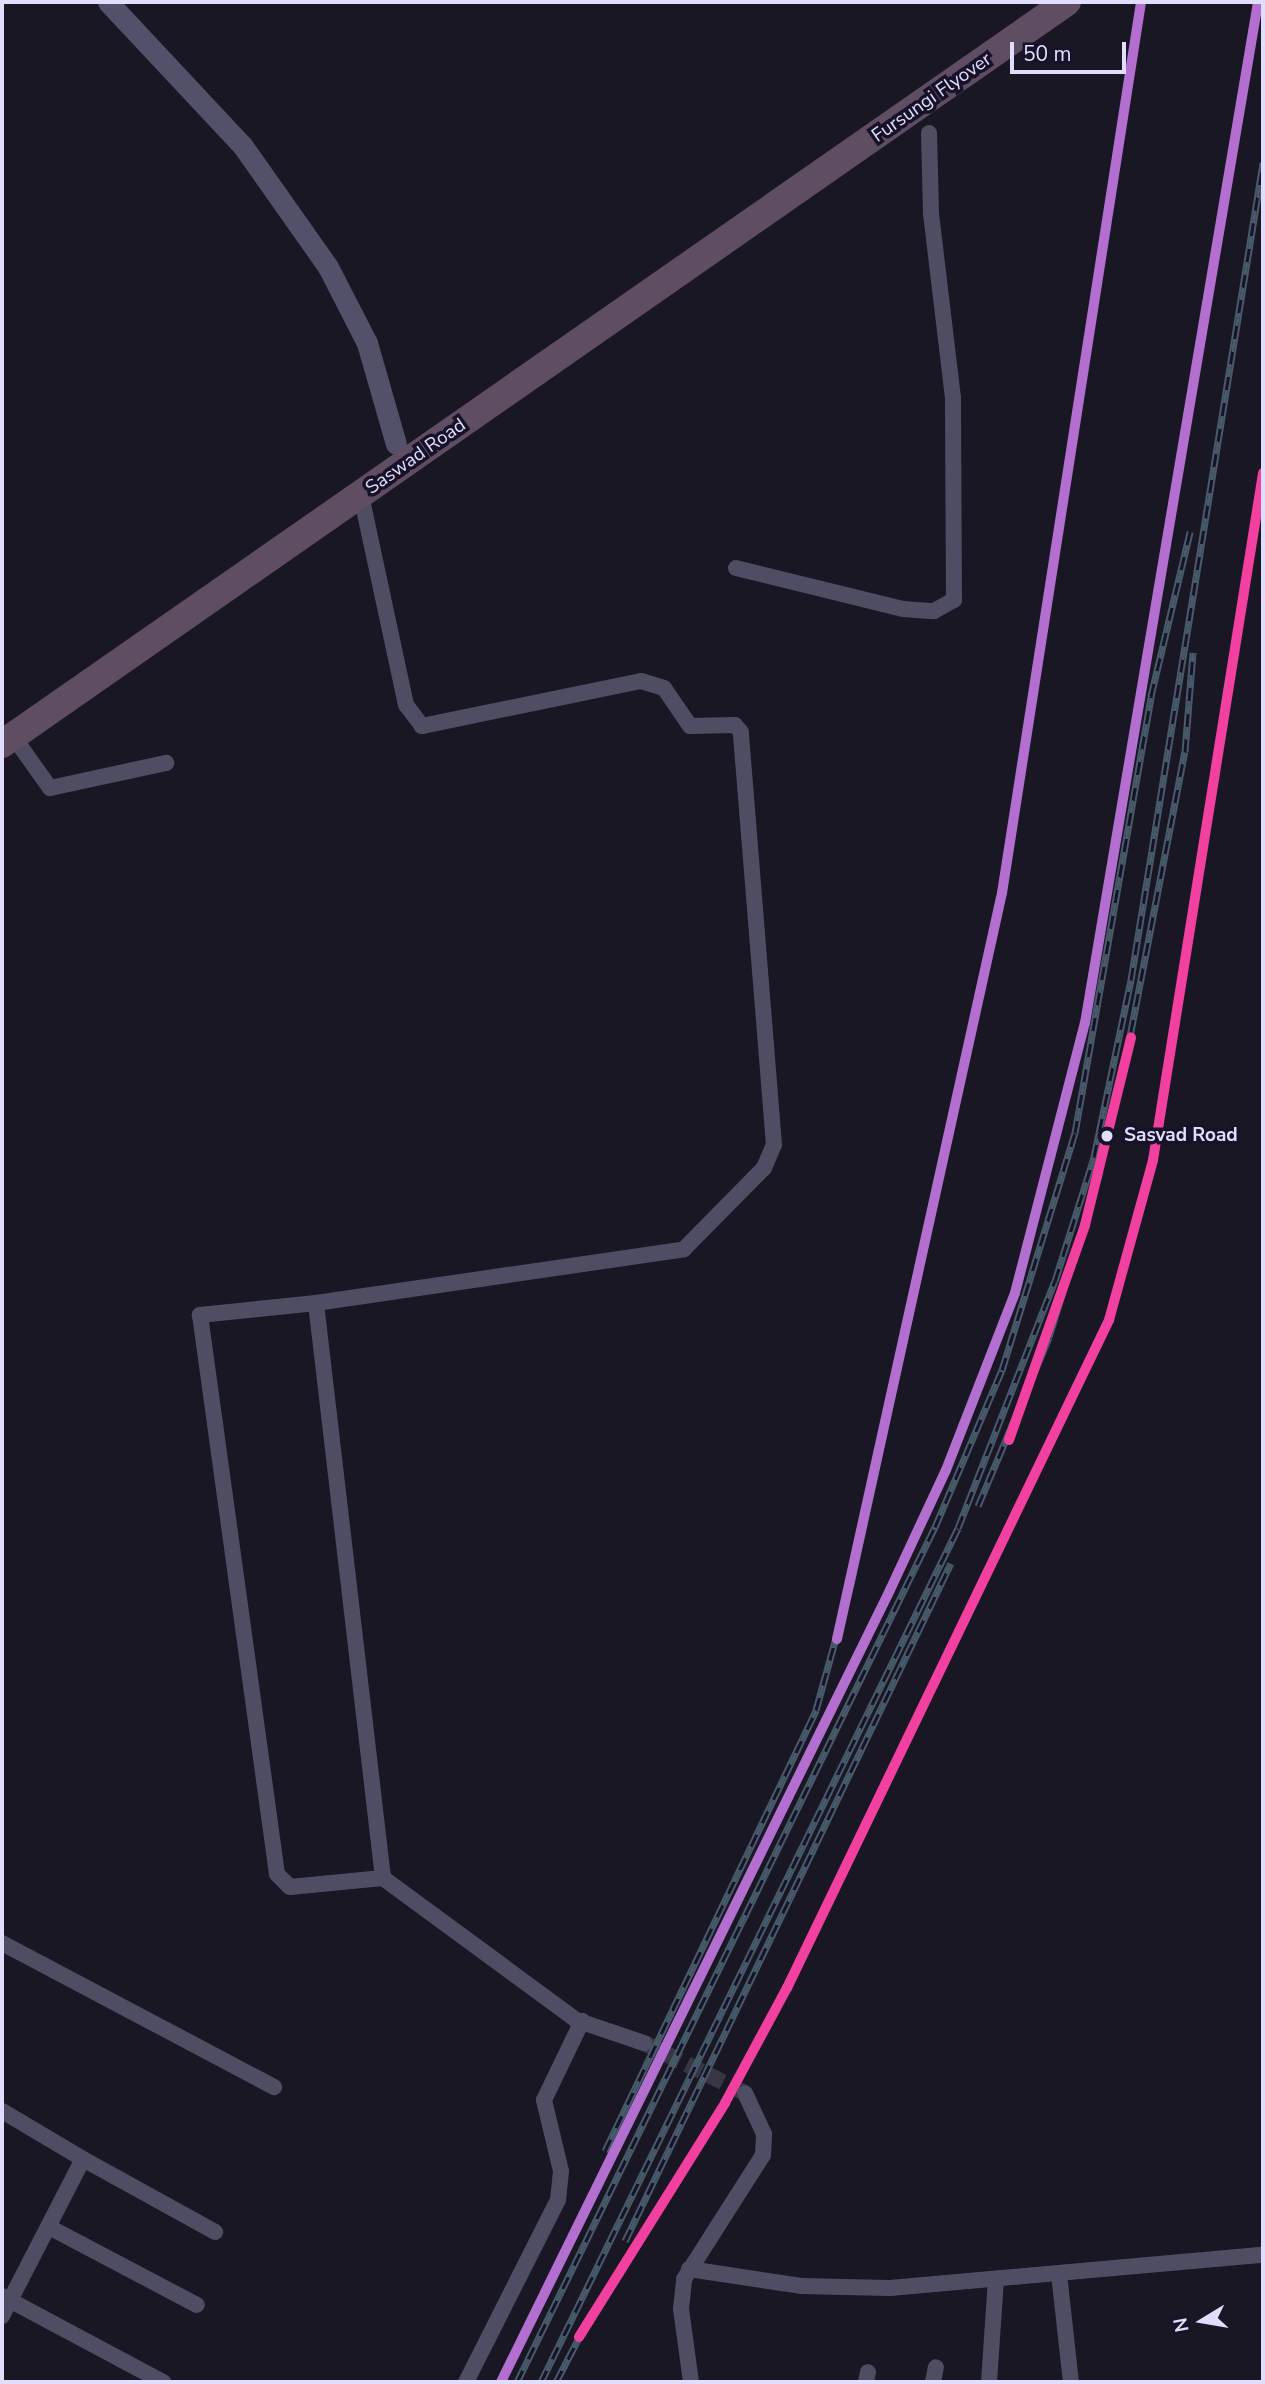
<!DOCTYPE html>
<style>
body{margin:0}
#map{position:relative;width:1265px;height:2384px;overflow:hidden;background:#1a1724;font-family:"Nunito Sans",sans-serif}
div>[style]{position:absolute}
.street-tunnel>*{height:16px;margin-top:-8px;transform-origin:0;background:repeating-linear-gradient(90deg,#383545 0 16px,transparent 0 24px)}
.street>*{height:16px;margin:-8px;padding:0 8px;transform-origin:8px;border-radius:8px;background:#4f4d64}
.secondary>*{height:21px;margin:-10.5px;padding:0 10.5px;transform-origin:10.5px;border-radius:10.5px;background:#53516a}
.highway>*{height:28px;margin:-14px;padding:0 14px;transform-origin:14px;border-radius:14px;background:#5f4e63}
.rail>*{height:7px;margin-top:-3.5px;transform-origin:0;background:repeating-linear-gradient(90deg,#171229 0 13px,#485b6b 0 26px);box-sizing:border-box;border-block:2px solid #485b6b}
.rail-1>*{height:10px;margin:-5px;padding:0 5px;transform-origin:5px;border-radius:5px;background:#b36fd0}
.rail-2>*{height:10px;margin:-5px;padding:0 5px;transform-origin:5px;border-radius:5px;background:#f240a1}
.dots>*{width:19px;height:19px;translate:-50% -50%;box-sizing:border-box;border:4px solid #171229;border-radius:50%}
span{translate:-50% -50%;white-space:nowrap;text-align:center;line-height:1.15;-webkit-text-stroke:7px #171229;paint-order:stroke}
.street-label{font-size:19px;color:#e1ddfd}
.stop-label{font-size:19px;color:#e1ddfd;font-weight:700}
.left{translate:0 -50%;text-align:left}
.frame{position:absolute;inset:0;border:4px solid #e1ddfd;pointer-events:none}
.north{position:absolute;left:1167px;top:2286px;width:70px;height:70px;-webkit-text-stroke:5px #171229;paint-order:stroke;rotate:259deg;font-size:19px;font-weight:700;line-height:28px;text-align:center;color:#e1ddfd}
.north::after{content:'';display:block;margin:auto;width:24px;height:32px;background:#e1ddfd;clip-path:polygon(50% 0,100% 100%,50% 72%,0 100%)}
.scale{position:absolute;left:1010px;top:42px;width:116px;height:32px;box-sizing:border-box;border:4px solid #e1ddfd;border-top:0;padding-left:9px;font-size:21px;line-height:24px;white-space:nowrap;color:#e1ddfd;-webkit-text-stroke:5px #171229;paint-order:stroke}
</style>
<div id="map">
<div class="street-tunnel">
<div style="left:644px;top:2043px;width:113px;rotate:26.3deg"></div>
</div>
<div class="street">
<div style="left:736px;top:568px;width:172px;rotate:13.8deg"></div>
<div style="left:903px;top:609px;width:31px;rotate:4deg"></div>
<div style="left:934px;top:611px;width:23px;rotate:-29deg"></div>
<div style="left:954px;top:600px;width:202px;rotate:-90.3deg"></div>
<div style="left:953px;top:398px;width:185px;rotate:-96.8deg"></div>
<div style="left:931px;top:214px;width:81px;rotate:-91.4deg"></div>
<div style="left:13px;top:736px;width:64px;rotate:54.6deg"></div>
<div style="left:50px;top:788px;width:119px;rotate:-12.2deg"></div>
<div style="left:316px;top:1303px;width:117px;rotate:174.1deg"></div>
<div style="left:200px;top:1315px;width:564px;rotate:82.16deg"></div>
<div style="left:277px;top:1874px;width:18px;rotate:45deg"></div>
<div style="left:290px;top:1887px;width:93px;rotate:-5.5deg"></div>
<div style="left:383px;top:1878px;width:579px;rotate:-96.65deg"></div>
<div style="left:316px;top:1303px;width:372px;rotate:-8.3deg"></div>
<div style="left:684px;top:1249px;width:114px;rotate:-45.4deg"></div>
<div style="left:764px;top:1168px;width:25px;rotate:-67deg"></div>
<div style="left:774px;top:1145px;width:414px;rotate:-94.6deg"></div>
<div style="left:741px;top:732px;width:9px;rotate:-131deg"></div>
<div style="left:735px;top:725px;width:45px;rotate:178.7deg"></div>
<div style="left:690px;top:726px;width:46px;rotate:-124.4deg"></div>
<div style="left:664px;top:688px;width:24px;rotate:-163deg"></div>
<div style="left:641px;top:681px;width:224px;rotate:168.4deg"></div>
<div style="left:422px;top:726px;width:26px;rotate:-127deg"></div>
<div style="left:406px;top:705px;width:215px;rotate:-102.1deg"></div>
<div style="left:383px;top:1878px;width:240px;rotate:36.3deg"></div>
<div style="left:576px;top:2020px;width:72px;rotate:18.7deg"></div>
<div style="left:2px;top:1943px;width:308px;rotate:27.9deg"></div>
<div style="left:2px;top:2111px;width:94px;rotate:30.7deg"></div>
<div style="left:83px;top:2159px;width:177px;rotate:117.3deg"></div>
<div style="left:83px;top:2159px;width:151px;rotate:28.9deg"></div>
<div style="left:49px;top:2227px;width:167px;rotate:27.8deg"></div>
<div style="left:689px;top:2269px;width:113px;rotate:8.6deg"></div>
<div style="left:801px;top:2286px;width:89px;rotate:1.3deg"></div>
<div style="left:890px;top:2288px;width:374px;rotate:-5.1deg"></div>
<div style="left:1059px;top:2274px;width:109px;rotate:83.7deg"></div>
<div style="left:2px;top:2296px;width:183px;rotate:28.1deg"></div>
<div style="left:466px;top:2382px;width:204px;rotate:-63.2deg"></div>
<div style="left:558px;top:2200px;width:29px;rotate:-84deg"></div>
<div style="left:561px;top:2171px;width:73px;rotate:-103.5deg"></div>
<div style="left:544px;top:2100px;width:88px;rotate:-64.3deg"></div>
<div style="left:691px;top:2382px;width:74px;rotate:-97.8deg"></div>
<div style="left:681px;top:2309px;width:30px;rotate:-84deg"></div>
<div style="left:684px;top:2279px;width:147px;rotate:-57.5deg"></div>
<div style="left:763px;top:2155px;width:21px;rotate:-87deg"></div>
<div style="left:764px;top:2134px;width:45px;rotate:-114.9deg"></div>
<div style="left:866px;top:2382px;width:10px;rotate:-79deg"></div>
<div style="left:933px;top:2382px;width:15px;rotate:-79deg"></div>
<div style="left:989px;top:2382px;width:102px;rotate:-86.1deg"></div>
</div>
<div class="secondary">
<div style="left:108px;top:2px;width:196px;rotate:46.9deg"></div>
<div style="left:242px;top:145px;width:149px;rotate:54.8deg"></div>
<div style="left:328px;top:267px;width:85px;rotate:62.8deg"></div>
<div style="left:367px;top:343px;width:105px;rotate:74deg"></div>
</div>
<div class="highway">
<div style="left:2px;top:744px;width:1298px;rotate:-34.87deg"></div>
</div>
<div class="rail">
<div style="left:1121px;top:1083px;width:337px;rotate:-79.1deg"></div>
<div style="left:1185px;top:752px;width:100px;rotate:-85.4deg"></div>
<div style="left:978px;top:1506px;width:183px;rotate:-67.2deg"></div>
<div style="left:1049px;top:1337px;width:174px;rotate:-72.9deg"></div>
<div style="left:605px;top:2151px;width:489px;rotate:-64.4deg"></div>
<div style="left:816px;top:1710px;width:131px;rotate:-74.5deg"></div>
<div style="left:851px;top:1584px;width:707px;rotate:-77.67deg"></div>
<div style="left:1002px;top:893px;width:902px;rotate:-81.13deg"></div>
<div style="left:625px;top:2241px;width:752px;rotate:-64.32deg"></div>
<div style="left:579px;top:2337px;width:276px;rotate:-58deg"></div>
<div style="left:725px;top:2103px;width:131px;rotate:-61.7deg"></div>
<div style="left:787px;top:1988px;width:742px;rotate:-64.26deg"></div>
<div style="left:1109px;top:1320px;width:166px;rotate:-74.6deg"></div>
<div style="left:1153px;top:1160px;width:696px;rotate:-80.9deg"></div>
<div style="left:501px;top:2382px;width:882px;rotate:-63.84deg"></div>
<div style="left:890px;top:1590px;width:132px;rotate:-65deg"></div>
<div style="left:946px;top:1470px;width:190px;rotate:-68.7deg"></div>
<div style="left:1015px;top:1293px;width:279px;rotate:-75.5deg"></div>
<div style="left:1085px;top:1023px;width:1036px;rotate:-80.38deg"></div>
<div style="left:517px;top:2382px;width:952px;rotate:-63.95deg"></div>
<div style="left:935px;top:1527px;width:171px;rotate:-66.9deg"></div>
<div style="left:1002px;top:1370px;width:248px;rotate:-72.9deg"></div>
<div style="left:1075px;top:1133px;width:444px;rotate:-80.1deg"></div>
<div style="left:1151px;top:696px;width:169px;rotate:-76.6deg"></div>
<div style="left:541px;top:2382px;width:950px;rotate:-63.97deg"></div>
<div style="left:958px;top:1528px;width:265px;rotate:-68.6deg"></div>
<div style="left:1055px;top:1281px;width:130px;rotate:-72.5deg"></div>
<div style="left:1094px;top:1157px;width:181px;rotate:-78.2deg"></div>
<div style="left:1131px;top:980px;width:828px;rotate:-80.82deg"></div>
<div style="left:556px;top:2382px;width:59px;rotate:-62.6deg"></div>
</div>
<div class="rail-1">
<div style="left:837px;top:1639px;width:764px;rotate:-77.53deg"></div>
<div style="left:1002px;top:893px;width:902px;rotate:-81.13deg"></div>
<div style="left:501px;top:2382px;width:882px;rotate:-63.84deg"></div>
<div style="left:890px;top:1590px;width:132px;rotate:-65deg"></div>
<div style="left:946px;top:1470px;width:190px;rotate:-68.7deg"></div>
<div style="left:1015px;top:1293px;width:279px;rotate:-75.5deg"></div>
<div style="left:1085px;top:1023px;width:1036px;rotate:-80.38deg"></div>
</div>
<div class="rail-2">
<div style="left:1009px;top:1440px;width:228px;rotate:-70.5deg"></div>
<div style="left:1085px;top:1225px;width:193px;rotate:-76.2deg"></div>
<div style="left:579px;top:2337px;width:276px;rotate:-58deg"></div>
<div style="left:725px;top:2103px;width:131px;rotate:-61.7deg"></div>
<div style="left:787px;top:1988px;width:742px;rotate:-64.26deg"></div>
<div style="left:1109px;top:1320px;width:166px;rotate:-74.6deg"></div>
<div style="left:1153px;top:1160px;width:696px;rotate:-80.9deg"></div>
</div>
<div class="dots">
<div style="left:1107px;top:1136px;background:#e1ddfd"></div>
</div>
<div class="street-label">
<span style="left:932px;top:98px;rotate:-35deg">Fursungi Flyover</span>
<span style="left:416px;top:457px;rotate:-35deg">Saswad Road</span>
</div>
<div class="stop-label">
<span class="left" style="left:1124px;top:1136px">Sasvad Road</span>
</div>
<div class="frame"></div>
<div class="north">N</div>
<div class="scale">50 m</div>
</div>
